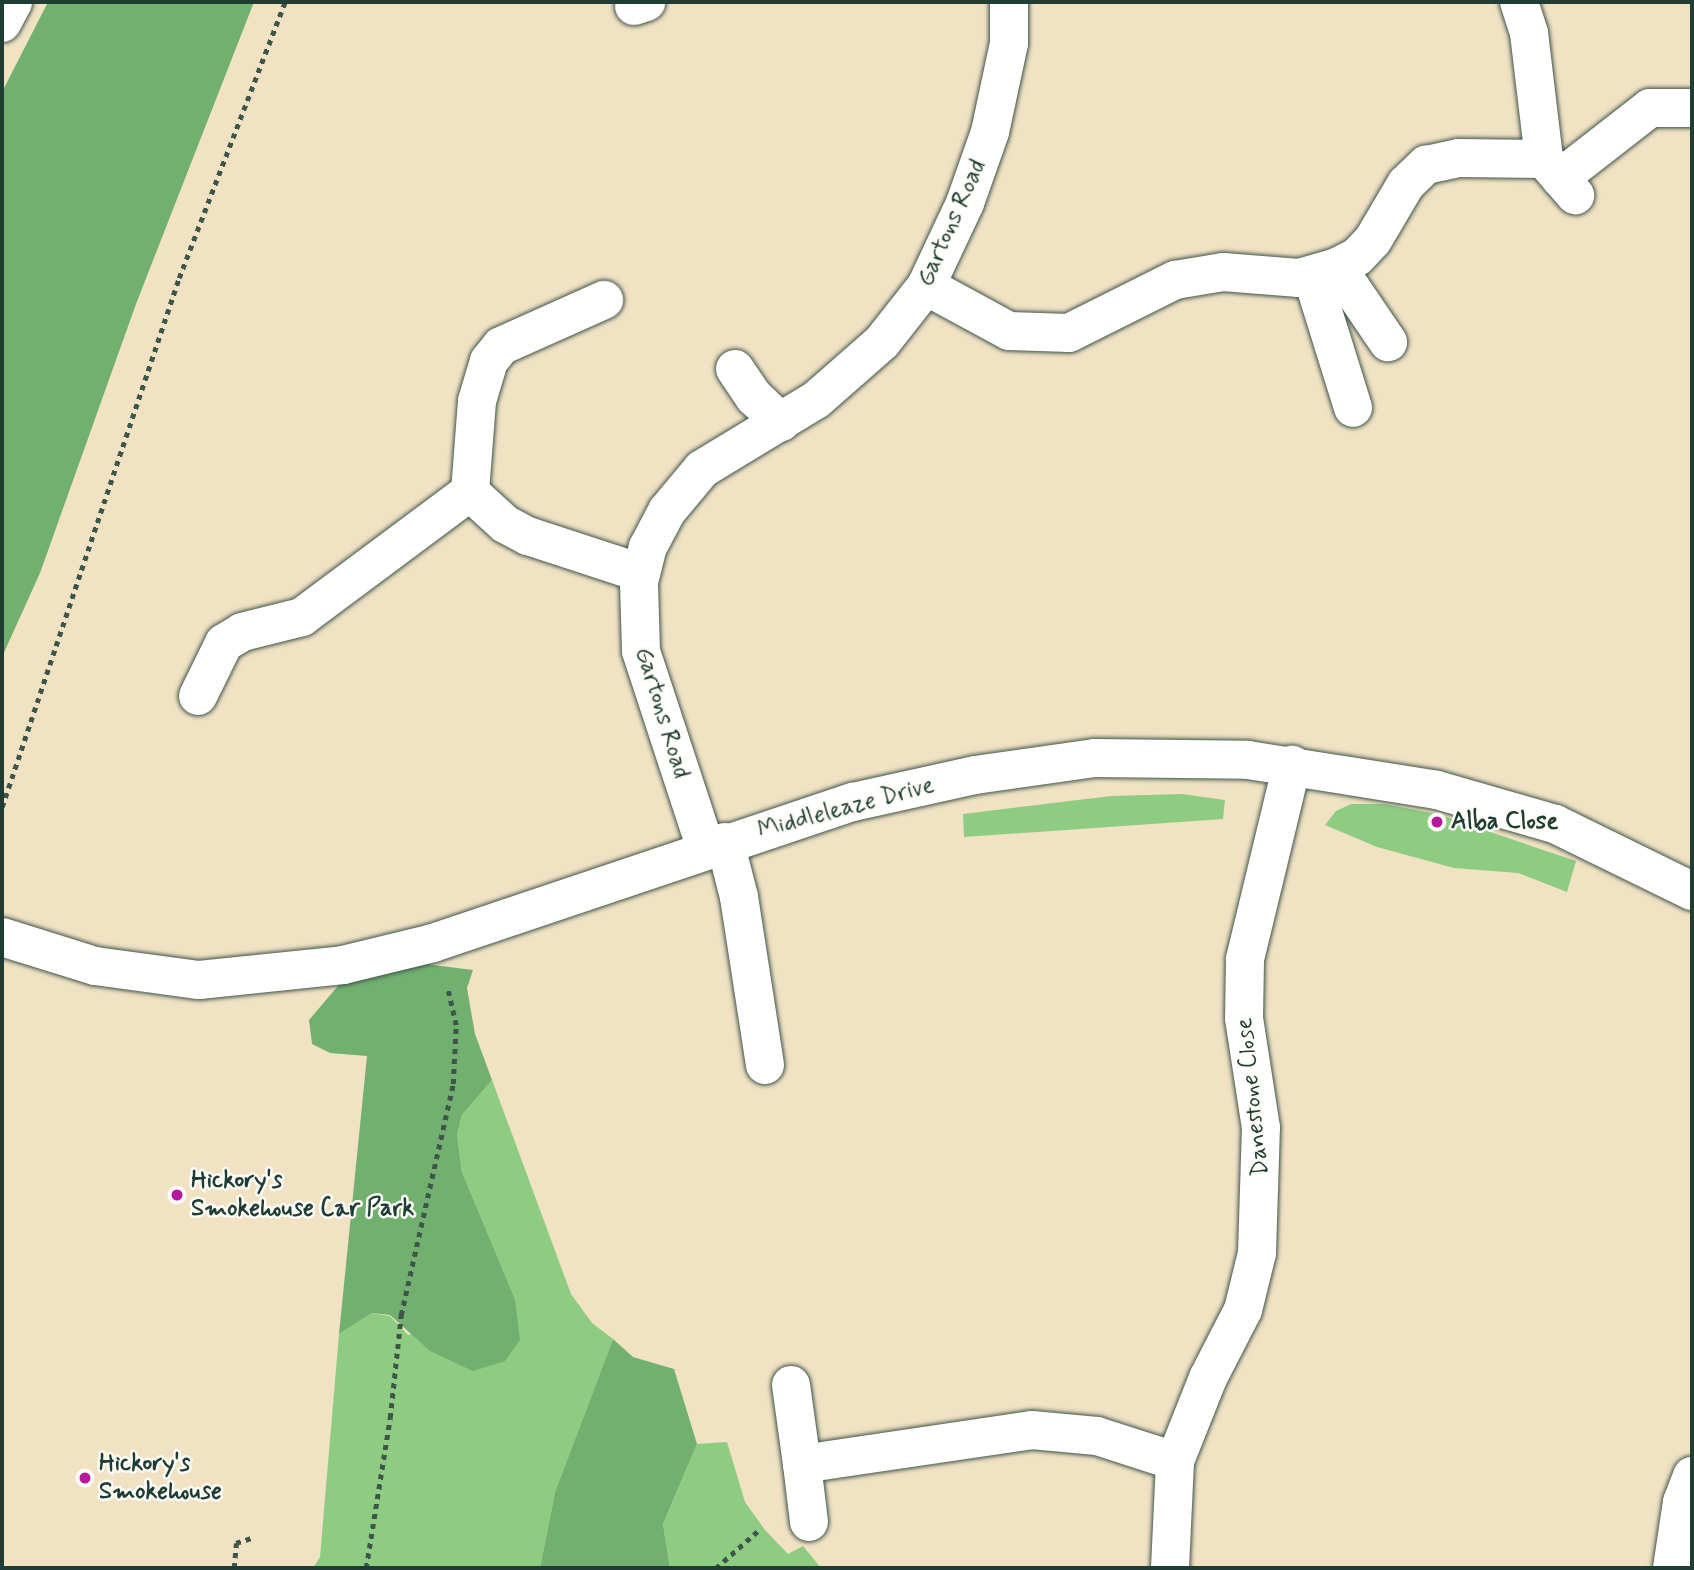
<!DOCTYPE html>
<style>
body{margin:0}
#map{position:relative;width:1694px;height:1570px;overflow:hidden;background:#f1e2c4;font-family:Mynerve,sans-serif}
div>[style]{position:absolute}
.green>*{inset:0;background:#8ecc82}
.forest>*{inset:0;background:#72b070}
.path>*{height:4.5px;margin-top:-2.25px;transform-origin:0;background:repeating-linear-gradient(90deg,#3e564a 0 5px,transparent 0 10px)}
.roads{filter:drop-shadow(0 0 2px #3e564a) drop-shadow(0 0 2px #3e564a)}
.minor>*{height:38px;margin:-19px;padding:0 19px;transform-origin:19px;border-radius:19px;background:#fff}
.dots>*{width:19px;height:19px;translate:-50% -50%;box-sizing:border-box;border:4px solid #fdfcf7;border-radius:50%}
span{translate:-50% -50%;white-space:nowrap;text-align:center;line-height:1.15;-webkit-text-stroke:5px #fdfcf7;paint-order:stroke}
.street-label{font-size:24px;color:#1f3d34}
.poi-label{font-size:24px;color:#1f3d34;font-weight:700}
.left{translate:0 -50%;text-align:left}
.frame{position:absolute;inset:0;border:4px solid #1f3d34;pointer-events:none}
</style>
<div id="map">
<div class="green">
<div style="clip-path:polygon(1182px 794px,1225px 800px,1223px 819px,964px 837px,963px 814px,1111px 796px)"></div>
<div style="clip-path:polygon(1351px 804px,1384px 804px,1437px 814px,1576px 861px,1567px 892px,1518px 873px,1454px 868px,1377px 847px,1325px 825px,1336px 811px)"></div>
<div style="clip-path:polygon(492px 1080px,571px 1294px,592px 1323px,613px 1339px,555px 1492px,540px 1568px,313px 1568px,320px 1557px,339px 1334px,372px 1313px,390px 1316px,408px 1335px,515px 1299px,462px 1172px,457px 1135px,462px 1115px)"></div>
<div style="clip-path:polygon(727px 1442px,745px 1502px,765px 1530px,788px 1554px,803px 1546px,821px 1568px,670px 1568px,663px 1524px,697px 1444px)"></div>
</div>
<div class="forest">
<div style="clip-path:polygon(48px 2px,254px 2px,136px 304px,40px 573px,2px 657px,2px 92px)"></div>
<div style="clip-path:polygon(409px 962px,473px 970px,467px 988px,475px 1034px,492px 1080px,462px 1115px,457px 1135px,462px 1172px,515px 1299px,520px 1340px,505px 1361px,473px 1371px,430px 1351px,390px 1315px,372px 1313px,339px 1334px,367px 1056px,330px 1053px,312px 1044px,309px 1020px,343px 980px)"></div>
<div style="clip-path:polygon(613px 1339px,633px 1357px,674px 1369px,697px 1444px,663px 1524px,670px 1568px,540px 1568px,555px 1492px)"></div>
</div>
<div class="path">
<div style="left:2px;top:807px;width:558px;rotate:-71.5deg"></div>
<div style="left:179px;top:278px;width:296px;rotate:-69deg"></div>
<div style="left:234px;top:1568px;width:25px;rotate:-85deg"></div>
<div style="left:236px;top:1543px;width:19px;rotate:-18deg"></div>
<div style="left:366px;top:1568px;width:152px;rotate:-80.9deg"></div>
<div style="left:390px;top:1418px;width:104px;rotate:-83.9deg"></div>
<div style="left:401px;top:1315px;width:237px;rotate:-77.3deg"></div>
<div style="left:453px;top:1084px;width:59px;rotate:-87.1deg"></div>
<div style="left:456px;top:1025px;width:36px;rotate:-103deg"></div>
<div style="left:716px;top:1568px;width:59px;rotate:-41.6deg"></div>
</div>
<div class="roads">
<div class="minor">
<div style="left:1519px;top:2px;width:33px;rotate:72deg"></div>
<div style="left:1529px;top:33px;width:127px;rotate:83.2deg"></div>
<div style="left:634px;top:6px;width:13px;rotate:-18deg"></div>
<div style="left:2px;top:23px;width:24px;rotate:-62deg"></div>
<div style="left:1560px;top:178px;width:114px;rotate:-37.9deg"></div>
<div style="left:1650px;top:108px;width:42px"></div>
<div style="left:1337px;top:267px;width:91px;rotate:55.8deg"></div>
<div style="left:1312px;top:276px;width:138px;rotate:72.7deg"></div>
<div style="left:926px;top:286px;width:94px;rotate:28.5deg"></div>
<div style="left:1009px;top:331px;width:60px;rotate:1.9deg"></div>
<div style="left:1069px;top:333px;width:119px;rotate:-26.6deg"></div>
<div style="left:1175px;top:280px;width:49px;rotate:-9.5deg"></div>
<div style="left:1223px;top:272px;width:76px;rotate:4.5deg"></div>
<div style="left:1299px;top:278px;width:40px;rotate:-16deg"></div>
<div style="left:1337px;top:267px;width:22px;rotate:-27deg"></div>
<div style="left:1357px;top:257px;width:23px;rotate:-47deg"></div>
<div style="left:1373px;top:240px;width:65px;rotate:-59.5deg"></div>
<div style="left:1406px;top:184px;width:28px;rotate:-44deg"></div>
<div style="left:1426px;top:165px;width:34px;rotate:-12deg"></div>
<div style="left:1459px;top:158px;width:85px;rotate:0.7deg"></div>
<div style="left:1544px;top:159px;width:48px;rotate:49.3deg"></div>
<div style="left:735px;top:369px;width:34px;rotate:56deg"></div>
<div style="left:754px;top:397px;width:37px;rotate:43deg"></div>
<div style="left:470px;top:492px;width:47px;rotate:42.4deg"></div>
<div style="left:505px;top:524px;width:26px;rotate:28deg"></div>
<div style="left:528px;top:536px;width:119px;rotate:18.1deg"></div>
<div style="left:198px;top:696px;width:59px;rotate:-63.9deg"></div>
<div style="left:224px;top:643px;width:21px;rotate:-31deg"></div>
<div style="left:242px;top:632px;width:62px;rotate:-14deg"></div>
<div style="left:302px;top:617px;width:209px;rotate:-36.7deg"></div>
<div style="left:470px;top:492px;width:91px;rotate:-85.6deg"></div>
<div style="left:477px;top:401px;width:42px;rotate:-73.3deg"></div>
<div style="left:489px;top:361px;width:19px;rotate:-51deg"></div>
<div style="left:501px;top:346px;width:113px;rotate:-24.1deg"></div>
<div style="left:725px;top:842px;width:57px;rotate:75.7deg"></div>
<div style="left:739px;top:897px;width:170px;rotate:81.2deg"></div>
<div style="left:706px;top:849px;width:208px;rotate:-108.2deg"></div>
<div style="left:641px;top:651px;width:69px;rotate:-91.7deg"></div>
<div style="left:639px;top:582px;width:36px;rotate:-76deg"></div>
<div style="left:648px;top:547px;width:41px;rotate:-62.2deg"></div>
<div style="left:667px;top:511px;width:55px;rotate:-50.2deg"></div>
<div style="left:702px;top:469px;width:133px;rotate:-31.2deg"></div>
<div style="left:816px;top:400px;width:88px;rotate:-41.3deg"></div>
<div style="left:882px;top:342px;width:71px;rotate:-51.8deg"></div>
<div style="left:926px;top:286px;width:92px;rotate:-64.8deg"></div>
<div style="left:965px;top:203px;width:75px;rotate:-70.6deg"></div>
<div style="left:990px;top:132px;width:91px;rotate:-77.9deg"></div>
<div style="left:1009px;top:43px;width:41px;rotate:-90deg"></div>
<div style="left:2px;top:937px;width:97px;rotate:17.3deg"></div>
<div style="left:95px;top:966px;width:105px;rotate:7.7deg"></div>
<div style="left:199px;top:980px;width:145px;rotate:-5.9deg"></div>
<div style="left:343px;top:965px;width:93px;rotate:-13.7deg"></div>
<div style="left:433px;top:943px;width:443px;rotate:-18.6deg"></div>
<div style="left:853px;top:802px;width:125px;rotate:-12.5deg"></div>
<div style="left:975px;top:775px;width:121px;rotate:-8.1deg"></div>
<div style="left:1095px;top:758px;width:153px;rotate:0.7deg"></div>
<div style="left:1248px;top:760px;width:191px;rotate:9deg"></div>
<div style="left:1437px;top:790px;width:123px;rotate:16.1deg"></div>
<div style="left:1555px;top:824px;width:153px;rotate:26.1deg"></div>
<div style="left:791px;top:1385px;width:80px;rotate:82.1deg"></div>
<div style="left:809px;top:1522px;width:58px;rotate:-96.9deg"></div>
<div style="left:802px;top:1464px;width:232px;rotate:-8.4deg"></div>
<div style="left:1032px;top:1430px;width:65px;rotate:5.3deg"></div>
<div style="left:1097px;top:1436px;width:82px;rotate:17.8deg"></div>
<div style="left:1170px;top:1568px;width:107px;rotate:-87.3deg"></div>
<div style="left:1175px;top:1461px;width:89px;rotate:-68.3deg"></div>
<div style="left:1208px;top:1378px;width:76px;rotate:-62.8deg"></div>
<div style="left:1243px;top:1310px;width:59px;rotate:-76.2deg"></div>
<div style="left:1257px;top:1253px;width:125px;rotate:-88.2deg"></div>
<div style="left:1261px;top:1128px;width:111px;rotate:-98.8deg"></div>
<div style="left:1244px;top:1018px;width:59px;rotate:-89deg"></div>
<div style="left:1245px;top:959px;width:200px;rotate:-76.4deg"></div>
<div style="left:1672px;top:1568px;width:67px;rotate:-81.4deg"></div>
<div style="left:1682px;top:1502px;width:28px;rotate:-69deg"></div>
</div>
</div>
<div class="dots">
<div style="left:1437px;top:822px;background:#b5179e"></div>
<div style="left:177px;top:1195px;background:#b5179e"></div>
<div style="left:85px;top:1478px;background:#b5179e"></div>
</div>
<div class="street-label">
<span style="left:952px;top:223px;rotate:-66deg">Gartons Road</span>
<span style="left:662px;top:713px;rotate:73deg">Gartons Road</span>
<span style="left:846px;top:808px;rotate:-15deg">Middleleaze Drive</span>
<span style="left:1253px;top:1097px;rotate:-96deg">Danestone Close</span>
</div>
<div class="poi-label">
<span class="left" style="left:1451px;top:822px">Alba Close</span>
<span class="left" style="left:191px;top:1195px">Hickory's<br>Smokehouse Car Park</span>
<span class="left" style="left:99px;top:1478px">Hickory's<br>Smokehouse</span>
</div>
<div class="frame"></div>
</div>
